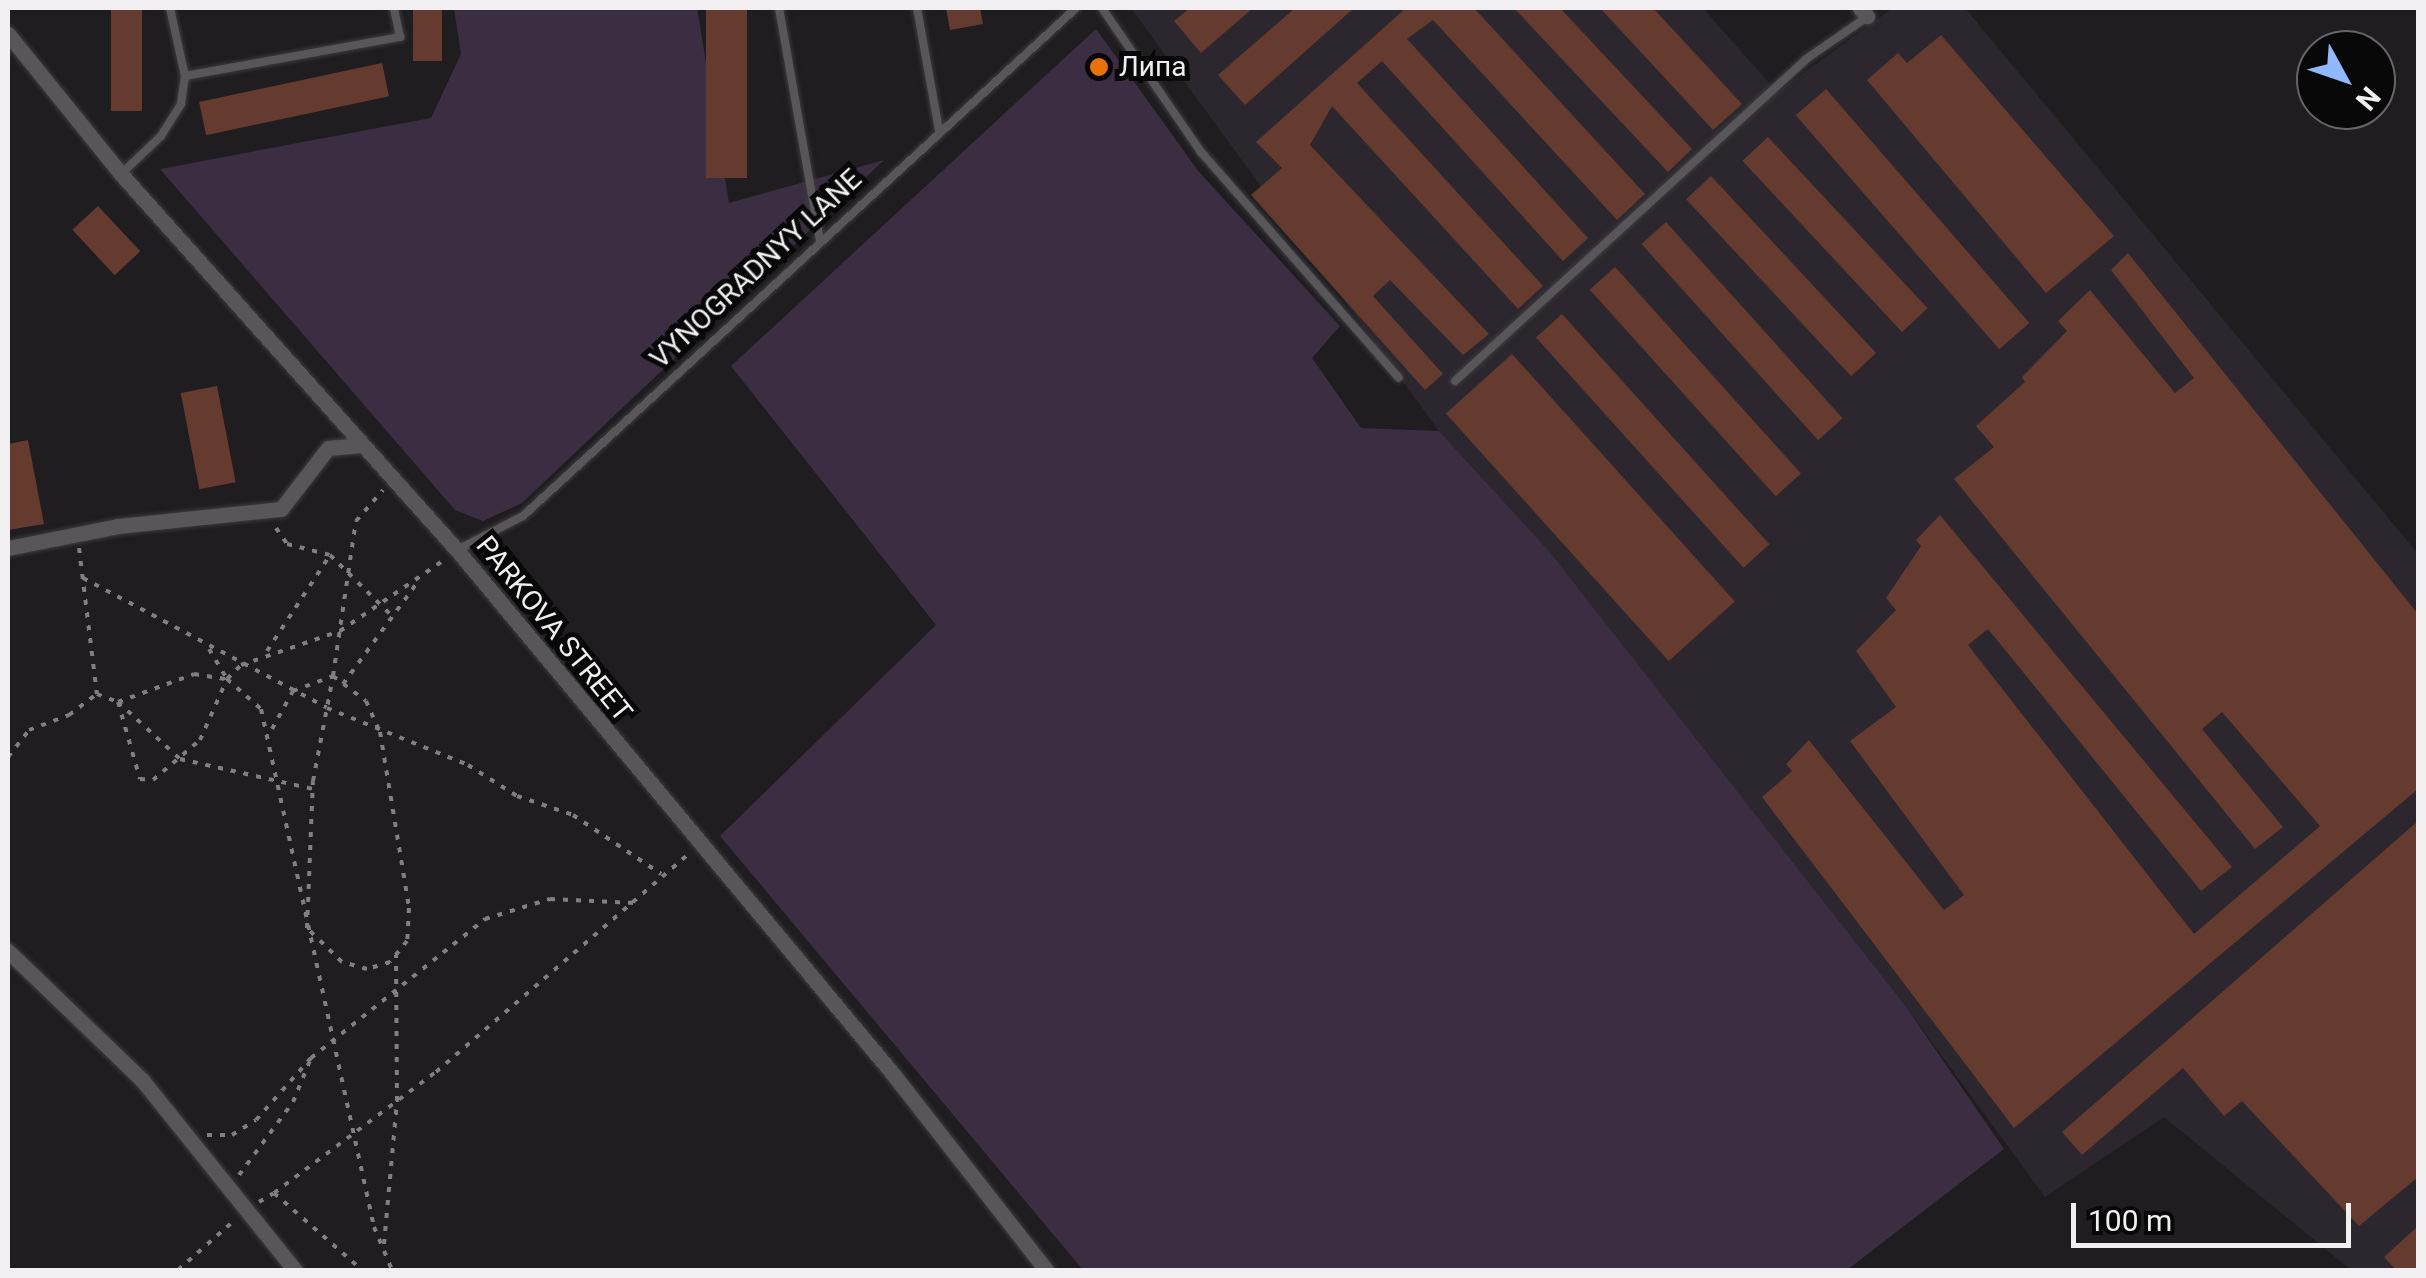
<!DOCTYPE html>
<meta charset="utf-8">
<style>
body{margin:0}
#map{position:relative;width:2426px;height:1278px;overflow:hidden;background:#1f1d20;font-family:Roboto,sans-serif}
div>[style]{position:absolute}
.built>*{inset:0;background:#2c272e}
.green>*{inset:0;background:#3c2e42}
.building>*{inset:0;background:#653a2f;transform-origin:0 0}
.path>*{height:4px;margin-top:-2px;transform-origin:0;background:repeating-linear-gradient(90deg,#817f81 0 5px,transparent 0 13px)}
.roads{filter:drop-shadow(0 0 2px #3c3b3d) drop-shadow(0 0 2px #3c3b3d)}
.service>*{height:8px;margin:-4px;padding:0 4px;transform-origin:4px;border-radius:4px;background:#585659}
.minor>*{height:15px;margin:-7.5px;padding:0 7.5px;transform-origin:7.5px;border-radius:7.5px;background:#585659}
.dots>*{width:28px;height:28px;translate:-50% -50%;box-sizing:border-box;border:5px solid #090809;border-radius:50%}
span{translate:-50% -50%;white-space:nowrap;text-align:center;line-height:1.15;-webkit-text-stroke:10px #090809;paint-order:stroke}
.poi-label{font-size:28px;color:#f1eff1}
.left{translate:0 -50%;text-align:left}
.street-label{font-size:28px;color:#f1eff1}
.frame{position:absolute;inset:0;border:10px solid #f1eff1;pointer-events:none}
.north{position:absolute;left:2296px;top:30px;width:100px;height:100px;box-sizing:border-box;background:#090809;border:2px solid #666466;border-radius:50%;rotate:130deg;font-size:28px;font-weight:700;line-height:40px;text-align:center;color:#f1eff1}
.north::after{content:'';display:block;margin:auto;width:35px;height:45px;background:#90b8fd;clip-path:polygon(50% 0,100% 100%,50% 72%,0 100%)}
.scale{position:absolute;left:2071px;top:1203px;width:280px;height:45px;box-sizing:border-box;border:5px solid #f1eff1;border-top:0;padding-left:12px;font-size:30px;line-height:35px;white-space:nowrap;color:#f1eff1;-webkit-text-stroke:8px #090809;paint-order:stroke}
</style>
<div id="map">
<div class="built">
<div style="clip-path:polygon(1131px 8px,1703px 8px,1777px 92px,1893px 8px,1965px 8px,2418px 554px,2418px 1270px,2351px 1270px,2164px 1117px,2045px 1197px,1904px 1004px,1549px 551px,1439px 431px)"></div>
</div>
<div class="green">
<div style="clip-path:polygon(454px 8px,697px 8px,729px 203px,884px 160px,522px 503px,483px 521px,455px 510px,160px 169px,431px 118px,461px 54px)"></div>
<div style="clip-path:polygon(1096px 29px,1199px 172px,1340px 326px,1312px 358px,1361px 428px,1439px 431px,1549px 551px,1904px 1004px,2004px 1149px,1847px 1270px,1083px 1270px,720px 836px,936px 625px,731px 366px)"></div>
</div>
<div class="building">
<div style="left:111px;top:8px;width:31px;height:103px"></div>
<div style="left:413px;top:8px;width:29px;height:53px"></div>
<div style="left:706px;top:8px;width:41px;height:170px"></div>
<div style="clip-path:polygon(946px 8px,980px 8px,983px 24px,950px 30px)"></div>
<div style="clip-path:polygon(1190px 8px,1253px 8px,1201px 53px,1174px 21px)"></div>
<div style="clip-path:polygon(1295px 8px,1354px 8px,1245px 105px,1218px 75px)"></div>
<div style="clip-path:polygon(1406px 8px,1474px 8px,1645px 194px,1617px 220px,1433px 20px,1407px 39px,1588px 238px,1563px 261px,1382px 61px,1357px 83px,1543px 286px,1518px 309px,1332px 106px,1310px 145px,1489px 334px,1463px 355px,1390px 280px,1373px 296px,1443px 374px,1425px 390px,1251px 195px,1282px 168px,1256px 142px)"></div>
<div style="clip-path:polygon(1514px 8px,1560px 8px,1692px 149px,1668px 172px)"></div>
<div style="clip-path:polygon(1600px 8px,1653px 8px,1742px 104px,1713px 130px)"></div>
<div style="clip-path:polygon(1941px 35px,2114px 236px,2046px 293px,1867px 80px,1898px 53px,1907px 63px)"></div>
<div style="left:382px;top:63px;width:34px;height:187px;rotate:78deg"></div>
<div style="left:1826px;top:89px;width:310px;height:40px;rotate:49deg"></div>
<div style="left:1768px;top:137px;width:234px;height:35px;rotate:47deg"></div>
<div style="left:1711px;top:176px;width:242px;height:34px;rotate:47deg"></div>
<div style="left:98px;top:206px;width:62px;height:35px;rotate:47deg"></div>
<div style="left:1666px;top:222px;width:264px;height:33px;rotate:48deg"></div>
<div style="clip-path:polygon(2128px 253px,2418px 614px,2418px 789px,2014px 1128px,1762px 797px,1792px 771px,1786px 764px,1809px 740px,1944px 910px,1964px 895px,1850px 741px,1896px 707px,1856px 651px,1896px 610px,1886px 598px,1921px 546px,1916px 540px,1940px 515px,2232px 867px,2201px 891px,1988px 629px,1968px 645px,2194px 934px,2320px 826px,2222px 712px,2202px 729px,2283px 827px,2255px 849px,1954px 479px,1994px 447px,1976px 426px,2025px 382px,2022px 377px,2067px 331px,2058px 321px,2090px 290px,2175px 393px,2194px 378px,2111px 270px)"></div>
<div style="left:1615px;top:267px;width:278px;height:34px;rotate:48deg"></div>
<div style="left:1562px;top:314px;width:310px;height:35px;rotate:48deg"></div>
<div style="left:1512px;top:354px;width:333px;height:89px;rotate:48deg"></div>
<div style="left:217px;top:386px;width:98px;height:37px;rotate:79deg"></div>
<div style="clip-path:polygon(28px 440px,44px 524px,8px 530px,8px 444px)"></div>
<div style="clip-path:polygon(2418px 821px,2418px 1177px,2359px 1226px,2242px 1101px,2224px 1116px,2183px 1068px,2082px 1155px,2062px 1132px)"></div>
<div style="clip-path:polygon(2418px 1226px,2418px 1270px,2396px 1270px,2384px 1257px)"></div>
</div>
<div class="path">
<div style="left:276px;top:528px;width:19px;rotate:55deg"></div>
<div style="left:287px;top:544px;width:44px;rotate:14.3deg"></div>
<div style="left:330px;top:555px;width:90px;rotate:44.5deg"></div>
<div style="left:79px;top:548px;width:147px;rotate:83deg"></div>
<div style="left:97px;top:694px;width:22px;rotate:21deg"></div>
<div style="left:118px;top:702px;width:84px;rotate:42.6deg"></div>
<div style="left:180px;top:759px;width:136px;rotate:12.7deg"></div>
<div style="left:83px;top:578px;width:276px;rotate:28deg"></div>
<div style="left:327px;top:708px;width:152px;rotate:22deg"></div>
<div style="left:468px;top:765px;width:58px;rotate:32.3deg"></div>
<div style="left:517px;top:796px;width:59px;rotate:18.7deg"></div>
<div style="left:573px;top:815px;width:106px;rotate:33.8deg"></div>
<div style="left:209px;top:649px;width:35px;rotate:59deg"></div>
<div style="left:267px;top:651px;width:115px;rotate:-56.7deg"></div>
<div style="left:333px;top:676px;width:41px;rotate:37.1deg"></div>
<div style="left:366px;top:701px;width:34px;rotate:66deg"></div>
<div style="left:380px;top:732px;width:178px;rotate:80.6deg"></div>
<div style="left:409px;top:908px;width:33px;rotate:93deg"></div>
<div style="left:407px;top:941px;width:27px;rotate:129deg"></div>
<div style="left:390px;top:962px;width:24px;rotate:163deg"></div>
<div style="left:367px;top:969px;width:26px;rotate:-164deg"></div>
<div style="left:342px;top:962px;width:49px;rotate:-135.8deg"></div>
<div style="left:307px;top:928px;width:147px;rotate:-87.7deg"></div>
<div style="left:313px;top:781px;width:107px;rotate:-79.2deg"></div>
<div style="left:343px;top:684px;width:125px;rotate:-53.8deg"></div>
<div style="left:118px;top:702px;width:81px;rotate:-20.2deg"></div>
<div style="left:194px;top:674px;width:33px;rotate:9deg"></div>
<div style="left:227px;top:679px;width:45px;rotate:41.4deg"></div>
<div style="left:261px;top:709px;width:530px;rotate:77.69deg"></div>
<div style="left:374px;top:1227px;width:47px;rotate:67.3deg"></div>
<div style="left:118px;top:702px;width:80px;rotate:74.1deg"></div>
<div style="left:140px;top:779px;width:13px;rotate:4deg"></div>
<div style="left:153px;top:780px;width:62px;rotate:-40.4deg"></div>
<div style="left:200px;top:740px;width:67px;rotate:-66.1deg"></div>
<div style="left:227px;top:679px;width:20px;rotate:-45deg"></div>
<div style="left:241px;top:665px;width:105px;rotate:-19deg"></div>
<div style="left:340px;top:631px;width:126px;rotate:-34.3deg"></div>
<div style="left:272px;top:729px;width:43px;rotate:-61.1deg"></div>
<div style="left:293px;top:691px;width:43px;rotate:-20.6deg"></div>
<div style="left:333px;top:676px;width:157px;rotate:-81.6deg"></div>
<div style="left:356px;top:521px;width:41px;rotate:-48.9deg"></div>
<div style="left:8px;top:757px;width:34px;rotate:-52deg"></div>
<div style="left:29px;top:730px;width:43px;rotate:-20.6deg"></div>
<div style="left:69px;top:715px;width:35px;rotate:-37deg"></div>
<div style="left:207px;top:1135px;width:25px"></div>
<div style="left:232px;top:1135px;width:28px;rotate:-32deg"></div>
<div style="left:256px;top:1120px;width:83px;rotate:-48.4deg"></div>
<div style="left:239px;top:1175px;width:91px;rotate:-53.5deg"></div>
<div style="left:293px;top:1102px;width:48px;rotate:-67.8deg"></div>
<div style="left:311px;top:1058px;width:223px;rotate:-38.6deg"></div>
<div style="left:485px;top:919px;width:68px;rotate:-17.1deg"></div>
<div style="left:550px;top:899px;width:85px;rotate:2.7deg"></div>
<div style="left:274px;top:1193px;width:202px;rotate:-36.8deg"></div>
<div style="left:436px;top:1072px;width:337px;rotate:-40.8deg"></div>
<div style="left:259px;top:1202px;width:17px;rotate:-31deg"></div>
<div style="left:274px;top:1193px;width:117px;rotate:41.2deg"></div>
<div style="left:384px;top:1244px;width:144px;rotate:-84.8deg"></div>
<div style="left:397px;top:1101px;width:146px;rotate:-90.4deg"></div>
<div style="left:178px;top:1270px;width:76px;rotate:-41.3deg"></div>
</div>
<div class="roads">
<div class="service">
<div style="left:170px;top:8px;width:70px;rotate:77.6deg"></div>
<div style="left:185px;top:76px;width:219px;rotate:-10.3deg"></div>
<div style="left:400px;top:37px;width:30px;rotate:-102deg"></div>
<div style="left:779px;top:8px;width:236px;rotate:80deg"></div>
<div style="left:917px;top:8px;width:124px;rotate:79.8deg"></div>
<div style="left:1102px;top:8px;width:175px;rotate:55.5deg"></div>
<div style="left:1201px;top:152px;width:300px;rotate:48.8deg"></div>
<div style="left:121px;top:174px;width:55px;rotate:-43.5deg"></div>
<div style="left:161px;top:136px;width:38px;rotate:-58deg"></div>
<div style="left:181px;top:104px;width:28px;rotate:-82deg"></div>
<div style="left:1455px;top:381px;width:476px;rotate:-42.5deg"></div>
<div style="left:1806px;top:59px;width:74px;rotate:-34.5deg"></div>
<div style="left:457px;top:550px;width:74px;rotate:-27.3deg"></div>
<div style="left:523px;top:516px;width:751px;rotate:-42.57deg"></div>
</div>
<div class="minor">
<div style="left:1860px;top:8px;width:11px;rotate:49deg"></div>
<div style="left:8px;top:34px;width:180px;rotate:51.1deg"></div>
<div style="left:121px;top:174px;width:504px;rotate:48.22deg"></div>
<div style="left:457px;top:550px;width:682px;rotate:50.24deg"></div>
<div style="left:893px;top:1074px;width:249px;rotate:52deg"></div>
<div style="left:8px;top:548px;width:112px;rotate:-11.3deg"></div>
<div style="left:118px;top:526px;width:164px;rotate:-6deg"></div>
<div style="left:281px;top:509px;width:77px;rotate:-52.4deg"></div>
<div style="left:328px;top:448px;width:34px;rotate:-5deg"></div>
<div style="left:8px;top:951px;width:186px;rotate:43.9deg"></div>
<div style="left:142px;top:1080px;width:244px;rotate:51.2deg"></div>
</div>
</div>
<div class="dots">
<div style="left:1099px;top:67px;background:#e8710a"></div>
</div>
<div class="poi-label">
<span class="left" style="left:1119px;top:67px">Липа</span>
</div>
<div class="street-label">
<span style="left:756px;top:269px;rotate:-43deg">VYNOGRADNYY LANE</span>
<span style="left:554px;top:629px;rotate:51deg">PARKOVA STREET</span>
</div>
<div class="frame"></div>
<div class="north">N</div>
<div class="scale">100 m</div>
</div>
